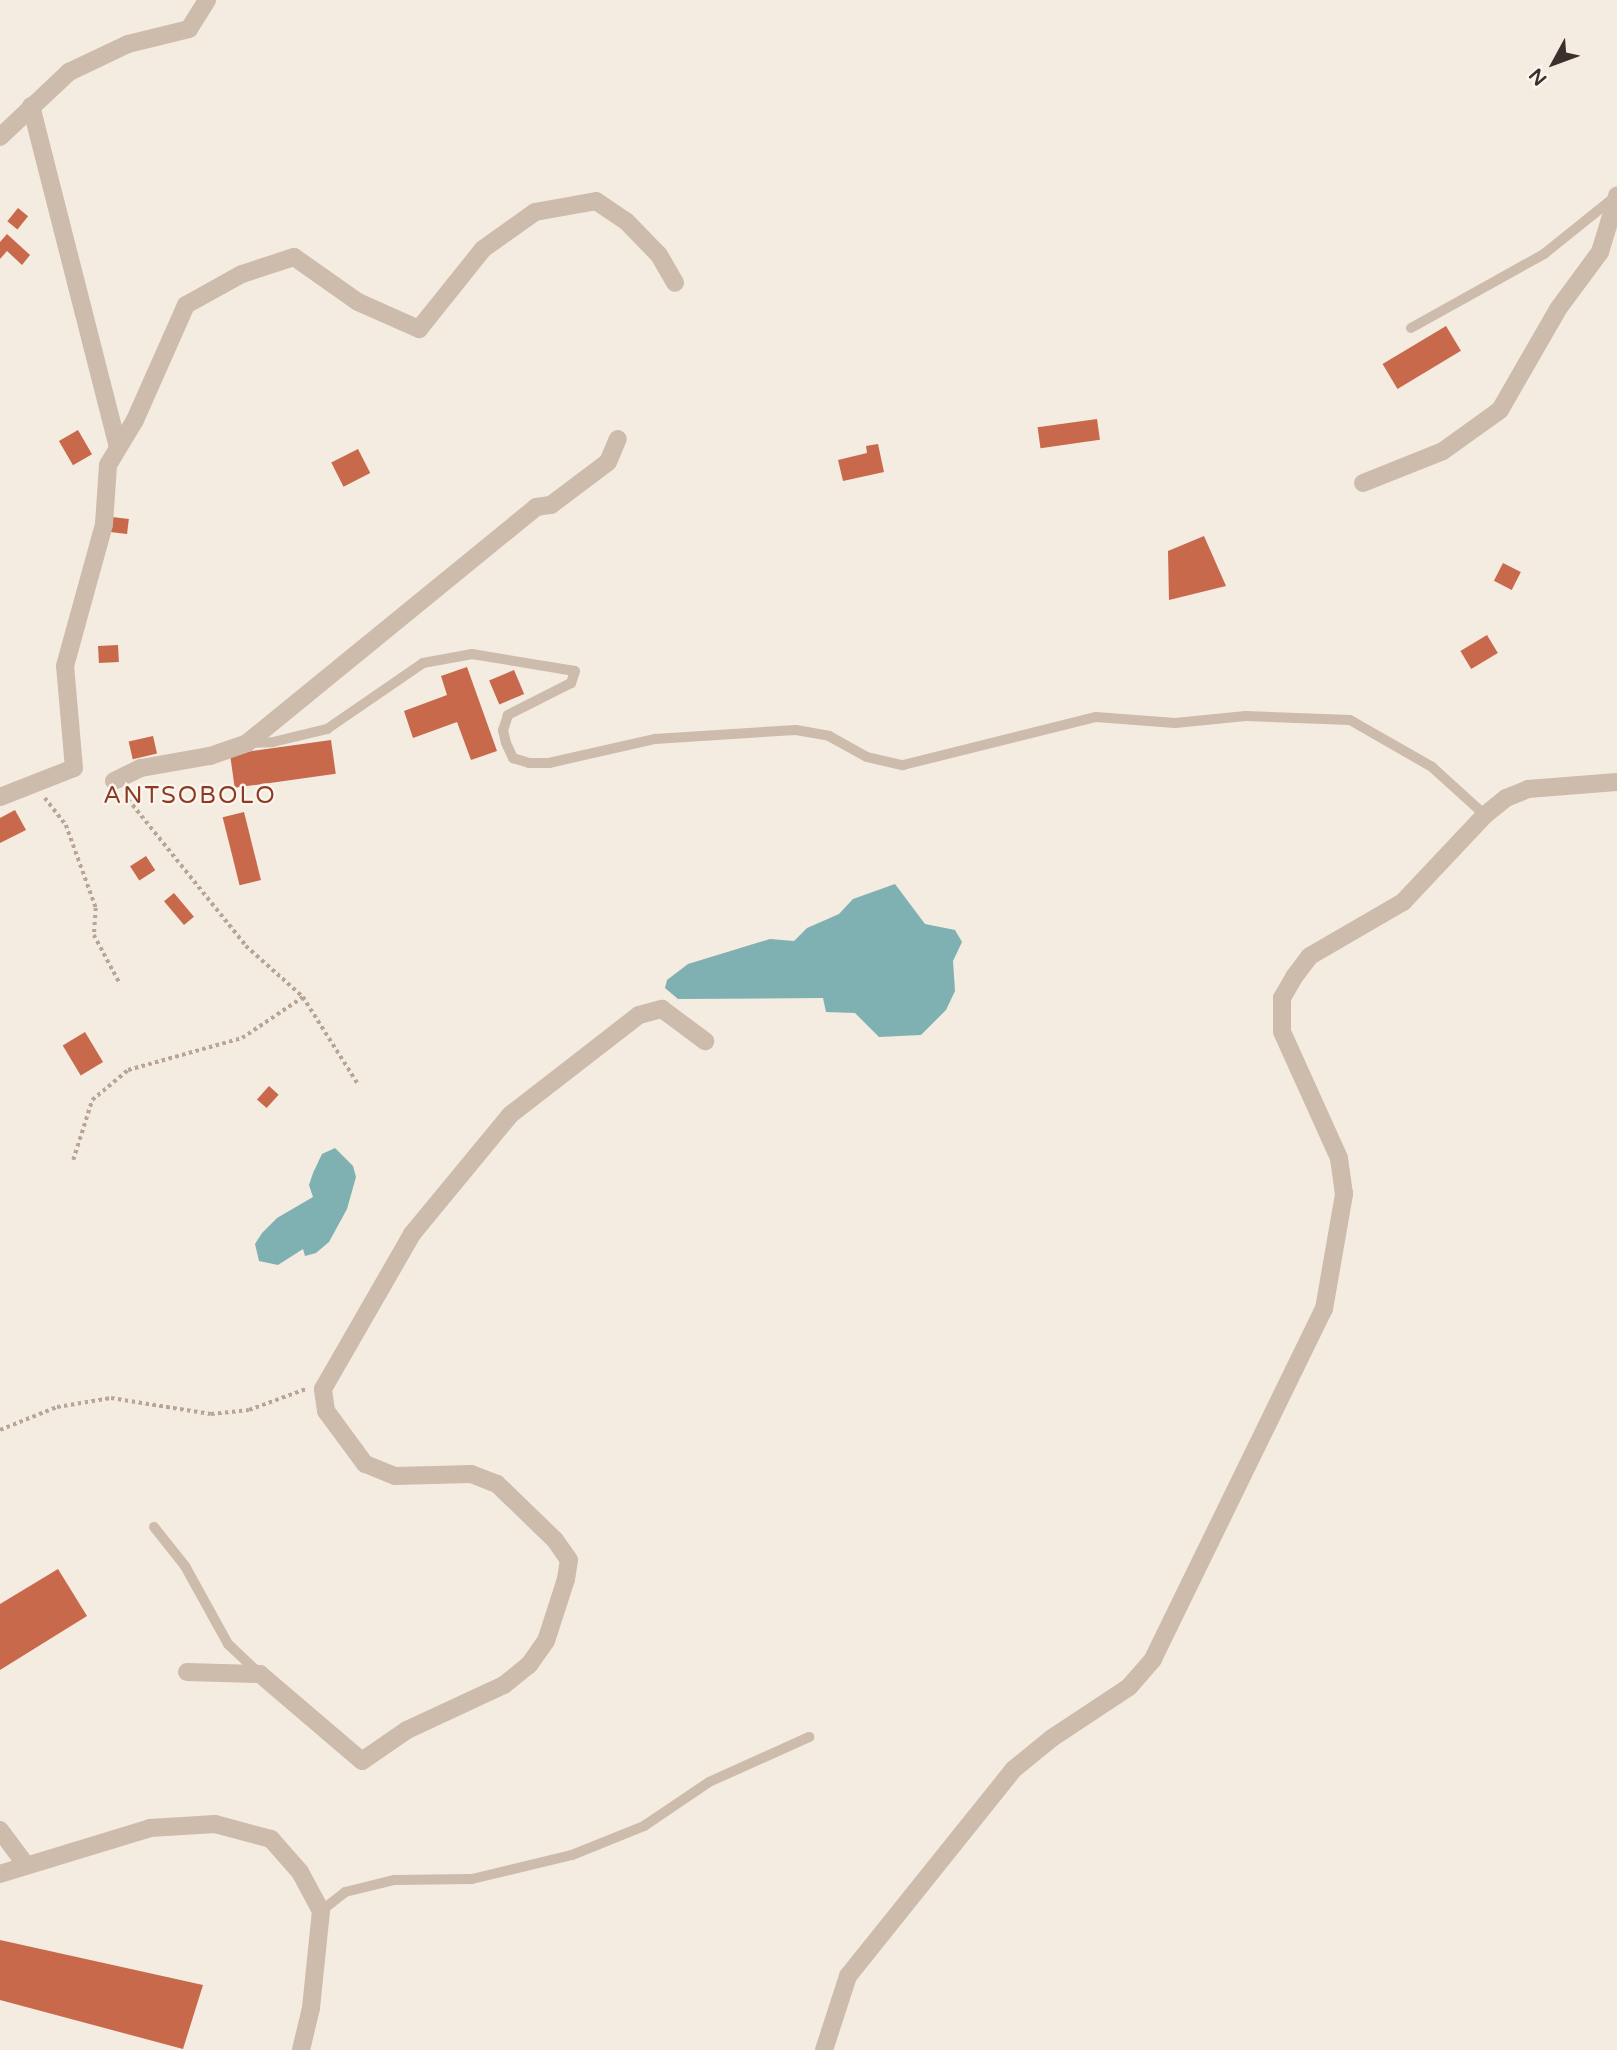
<!DOCTYPE html>
<style>
body{margin:0}
#map{position:relative;width:1617px;height:2050px;overflow:hidden;background:#f4ebe1;font-family:"Varela Round",sans-serif}
div>[style]{position:absolute}
.water>*{inset:0;background:#7fb0b2}
.building>*{inset:0;background:#c8694b;transform-origin:0 0}
.path>*{height:3.5px;margin-top:-1.75px;transform-origin:0;background:repeating-linear-gradient(90deg,#b9a596 0 3.5px,transparent 0 7px)}
.service>*{height:10px;margin:-5px;padding:0 5px;transform-origin:5px;border-radius:5px;background:#cdbbac}
.minor>*{height:18px;margin:-9px;padding:0 9px;transform-origin:9px;border-radius:9px;background:#cdbbac}
.tertiary>*{height:18px;margin:-9px;padding:0 9px;transform-origin:9px;border-radius:9px;background:#cdbbac}
span{translate:-50% -50%;white-space:nowrap;text-align:center;line-height:1.15;-webkit-text-stroke:5px #fbf5ee;paint-order:stroke}
.neighbourhood-label{font-size:24px;color:#8c3b22;letter-spacing:2px}
.north{position:absolute;left:1519px;top:28px;width:70px;height:70px;-webkit-text-stroke:5px #fbf5ee;paint-order:stroke;rotate:229deg;font-size:19px;font-weight:700;line-height:28px;text-align:center;color:#3b302b}
.north::after{content:'';display:block;margin:auto;width:24px;height:32px;background:#3b302b;clip-path:polygon(50% 0,100% 100%,50% 72%,0 100%)}
</style>
<div id="map">
<div class="water">
<div style="clip-path:polygon(895px 884px,925px 924px,955px 930px,962px 942px,953px 961px,955px 991px,946px 1010px,921px 1035px,879px 1037px,855px 1013px,826px 1012px,823px 998px,678px 999px,665px 988px,667px 980px,688px 964px,770px 939px,794px 941px,807px 928px,839px 914px,853px 899px)"></div>
<div style="clip-path:polygon(335px 1148px,353px 1166px,356px 1177px,347px 1209px,329px 1242px,316px 1253px,305px 1256px,303px 1249px,278px 1265px,259px 1261px,255px 1244px,262px 1233px,277px 1218px,313px 1197px,309px 1185px,313px 1173px,322px 1154px)"></div>
</div>
<div class="building">
<div style="left:18px;top:208px;width:13px;height:17px;rotate:39deg"></div>
<div style="clip-path:polygon(7px 234px,30px 255px,22px 265px,7px 251px,0 259px,0 242px)"></div>
<div style="left:1446px;top:326px;width:29px;height:74px;rotate:59deg"></div>
<div style="left:1097px;top:419px;width:21px;height:60px;rotate:82deg"></div>
<div style="left:78px;top:430px;width:28px;height:22px;rotate:60deg"></div>
<div style="clip-path:polygon(878px 444px,884px 472px,843px 481px,838px 460px,867px 453px,866px 446px)"></div>
<div style="left:358px;top:449px;width:27px;height:30px;rotate:63deg"></div>
<div style="left:112px;top:517px;width:17px;height:15px;rotate:7deg"></div>
<div style="clip-path:polygon(1204px 536px,1226px 586px,1169px 600px,1168px 551px)"></div>
<div style="left:1503px;top:563px;width:20px;height:20px;rotate:27deg"></div>
<div style="left:1487px;top:635px;width:21px;height:31px;rotate:59deg"></div>
<div style="left:118px;top:645px;width:17px;height:20px;rotate:87deg"></div>
<div style="clip-path:polygon(467px 667px,497px 751px,471px 760px,457px 722px,413px 738px,404px 711px,447px 695px,441px 676px)"></div>
<div style="left:514px;top:670px;width:26px;height:27px;rotate:67deg"></div>
<div style="left:153px;top:736px;width:18px;height:25px;rotate:77deg"></div>
<div style="left:331px;top:740px;width:34px;height:102px;rotate:82deg"></div>
<div style="clip-path:polygon(15px 810px,26px 830px,0 843px,0 818px)"></div>
<div style="left:244px;top:812px;width:70px;height:22px;rotate:76deg"></div>
<div style="left:146px;top:856px;width:17px;height:19px;rotate:57deg"></div>
<div style="left:174px;top:893px;width:31px;height:13px;rotate:50deg"></div>
<div style="left:85px;top:1032px;width:35px;height:26px;rotate:59deg"></div>
<div style="left:269px;top:1086px;width:13px;height:18px;rotate:42deg"></div>
<div style="clip-path:polygon(58px 1569px,87px 1616px,0 1670px,0 1604px)"></div>
<div style="clip-path:polygon(0 1940px,203px 1985px,183px 2049px,0 2000px)"></div>
</div>
<div class="path">
<div style="left:124px;top:794px;width:195px;rotate:51.2deg"></div>
<div style="left:246px;top:946px;width:76px;rotate:41.8deg"></div>
<div style="left:303px;top:997px;width:103px;rotate:57.7deg"></div>
<div style="left:45px;top:798px;width:34px;rotate:52deg"></div>
<div style="left:66px;top:825px;width:88px;rotate:70.1deg"></div>
<div style="left:96px;top:908px;width:27px;rotate:94deg"></div>
<div style="left:94px;top:935px;width:55px;rotate:62deg"></div>
<div style="left:73px;top:1160px;width:63px;rotate:-72.4deg"></div>
<div style="left:92px;top:1100px;width:47px;rotate:-39.8deg"></div>
<div style="left:128px;top:1070px;width:118px;rotate:-15.7deg"></div>
<div style="left:242px;top:1038px;width:73px;rotate:-33.9deg"></div>
<div style="left:0;top:1430px;width:61px;rotate:-22deg"></div>
<div style="left:57px;top:1407px;width:55px;rotate:-9.5deg"></div>
<div style="left:111px;top:1398px;width:101px;rotate:9.1deg"></div>
<div style="left:211px;top:1414px;width:38px;rotate:-6deg"></div>
<div style="left:249px;top:1410px;width:61px;rotate:-20.2deg"></div>
</div>
<div class="service">
<div style="left:1411px;top:328px;width:152px;rotate:-29.1deg"></div>
<div style="left:1544px;top:254px;width:91px;rotate:-38.8deg"></div>
<div style="left:249px;top:743px;width:24px;rotate:-2deg"></div>
<div style="left:273px;top:742px;width:56px;rotate:-13.5deg"></div>
<div style="left:327px;top:729px;width:116px;rotate:-34.5deg"></div>
<div style="left:423px;top:663px;width:50px;rotate:-10.4deg"></div>
<div style="left:472px;top:654px;width:104px;rotate:9.4deg"></div>
<div style="left:575px;top:671px;width:13px;rotate:108deg"></div>
<div style="left:571px;top:683px;width:71px;rotate:153.1deg"></div>
<div style="left:508px;top:715px;width:16px;rotate:108deg"></div>
<div style="left:503px;top:730px;width:13px;rotate:77deg"></div>
<div style="left:506px;top:743px;width:17px;rotate:65deg"></div>
<div style="left:513px;top:758px;width:17px;rotate:17deg"></div>
<div style="left:529px;top:763px;width:20px"></div>
<div style="left:549px;top:763px;width:109px;rotate:-12.8deg"></div>
<div style="left:655px;top:739px;width:141px;rotate:-3.7deg"></div>
<div style="left:796px;top:730px;width:34px;rotate:10deg"></div>
<div style="left:829px;top:736px;width:43px;rotate:28.9deg"></div>
<div style="left:867px;top:757px;width:37px;rotate:13deg"></div>
<div style="left:903px;top:765px;width:199px;rotate:-14deg"></div>
<div style="left:1096px;top:717px;width:79px;rotate:4.3deg"></div>
<div style="left:1175px;top:723px;width:71px;rotate:-5.6deg"></div>
<div style="left:1246px;top:716px;width:104px;rotate:2.2deg"></div>
<div style="left:1350px;top:720px;width:95px;rotate:29.8deg"></div>
<div style="left:1432px;top:767px;width:72px;rotate:42.2deg"></div>
<div style="left:154px;top:1527px;width:50px;rotate:51.5deg"></div>
<div style="left:185px;top:1566px;width:89px;rotate:61.1deg"></div>
<div style="left:228px;top:1644px;width:44px;rotate:43.2deg"></div>
<div style="left:321px;top:1911px;width:31px;rotate:-38deg"></div>
<div style="left:345px;top:1892px;width:50px;rotate:-13.8deg"></div>
<div style="left:394px;top:1880px;width:78px;rotate:-0.7deg"></div>
<div style="left:472px;top:1879px;width:103px;rotate:-13.5deg"></div>
<div style="left:572px;top:1855px;width:78px;rotate:-21.9deg"></div>
<div style="left:644px;top:1826px;width:78px;rotate:-34.1deg"></div>
<div style="left:709px;top:1782px;width:110px;rotate:-24.2deg"></div>
</div>
<div class="minor">
<div style="left:31px;top:106px;width:352px;rotate:75.7deg"></div>
<div style="left:0;top:137px;width:95px;rotate:-43.3deg"></div>
<div style="left:69px;top:72px;width:65px;rotate:-25.4deg"></div>
<div style="left:128px;top:44px;width:63px;rotate:-13.8deg"></div>
<div style="left:189px;top:29px;width:34px;rotate:-58deg"></div>
<div style="left:1363px;top:483px;width:86px;rotate:-21.8deg"></div>
<div style="left:1443px;top:451px;width:70px;rotate:-35.7deg"></div>
<div style="left:1500px;top:410px;width:116px;rotate:-60.1deg"></div>
<div style="left:1558px;top:309px;width:71px;rotate:-53.6deg"></div>
<div style="left:1600px;top:252px;width:59px;rotate:-73.1deg"></div>
<div style="left:114px;top:781px;width:30px;rotate:-26deg"></div>
<div style="left:141px;top:768px;width:70px;rotate:-9.9deg"></div>
<div style="left:210px;top:756px;width:39px;rotate:-19deg"></div>
<div style="left:247px;top:743px;width:373px;rotate:-39.2deg"></div>
<div style="left:536px;top:507px;width:15px;rotate:-8deg"></div>
<div style="left:551px;top:505px;width:71px;rotate:-37deg"></div>
<div style="left:608px;top:462px;width:25px;rotate:-67deg"></div>
<div style="left:0;top:797px;width:79px;rotate:-21.4deg"></div>
<div style="left:74px;top:768px;width:102px;rotate:-95deg"></div>
<div style="left:65px;top:666px;width:147px;rotate:-74.6deg"></div>
<div style="left:104px;top:524px;width:59px;rotate:-86.1deg"></div>
<div style="left:108px;top:465px;width:52px;rotate:-59deg"></div>
<div style="left:135px;top:420px;width:126px;rotate:-66.1deg"></div>
<div style="left:186px;top:305px;width:64px;rotate:-29deg"></div>
<div style="left:242px;top:274px;width:55px;rotate:-18.1deg"></div>
<div style="left:294px;top:257px;width:78px;rotate:35.1deg"></div>
<div style="left:358px;top:302px;width:67px;rotate:23.9deg"></div>
<div style="left:419px;top:329px;width:102px;rotate:-51.3deg"></div>
<div style="left:483px;top:249px;width:64px;rotate:-35.4deg"></div>
<div style="left:535px;top:212px;width:62px;rotate:-10.2deg"></div>
<div style="left:596px;top:201px;width:36px;rotate:34deg"></div>
<div style="left:626px;top:221px;width:47px;rotate:45.9deg"></div>
<div style="left:659px;top:255px;width:32px;rotate:60deg"></div>
<div style="left:187px;top:1672px;width:73px;rotate:1.6deg"></div>
<div style="left:260px;top:1674px;width:134px;rotate:40.5deg"></div>
<div style="left:362px;top:1761px;width:55px;rotate:-34.6deg"></div>
<div style="left:407px;top:1730px;width:107px;rotate:-24.9deg"></div>
<div style="left:504px;top:1685px;width:32px;rotate:-39deg"></div>
<div style="left:529px;top:1665px;width:29px;rotate:-55deg"></div>
<div style="left:546px;top:1641px;width:65px;rotate:-72.1deg"></div>
<div style="left:566px;top:1579px;width:19px;rotate:-81deg"></div>
<div style="left:569px;top:1560px;width:24px;rotate:-125deg"></div>
<div style="left:555px;top:1540px;width:81px;rotate:-136deg"></div>
<div style="left:497px;top:1484px;width:28px;rotate:-159deg"></div>
<div style="left:471px;top:1474px;width:76px;rotate:178.5deg"></div>
<div style="left:395px;top:1476px;width:32px;rotate:-158deg"></div>
<div style="left:365px;top:1464px;width:66px;rotate:-126.3deg"></div>
<div style="left:326px;top:1411px;width:22px;rotate:-98deg"></div>
<div style="left:323px;top:1389px;width:179px;rotate:-60.1deg"></div>
<div style="left:412px;top:1234px;width:154px;rotate:-50.5deg"></div>
<div style="left:510px;top:1115px;width:163px;rotate:-37.8deg"></div>
<div style="left:639px;top:1015px;width:24px;rotate:-15deg"></div>
<div style="left:662px;top:1009px;width:54px;rotate:36.7deg"></div>
<div style="left:0;top:1830px;width:44px;rotate:53.4deg"></div>
<div style="left:0;top:1874px;width:157px;rotate:-17deg"></div>
<div style="left:150px;top:1828px;width:65px;rotate:-3.5deg"></div>
<div style="left:215px;top:1824px;width:58px;rotate:15deg"></div>
<div style="left:271px;top:1839px;width:44px;rotate:48.7deg"></div>
<div style="left:300px;top:1872px;width:44px;rotate:61.7deg"></div>
<div style="left:321px;top:1911px;width:98px;rotate:95.9deg"></div>
<div style="left:311px;top:2008px;width:43px;rotate:103.4deg"></div>
</div>
<div class="tertiary">
<div style="left:824px;top:2050px;width:78px;rotate:-72deg"></div>
<div style="left:848px;top:1976px;width:265px;rotate:-51.3deg"></div>
<div style="left:1014px;top:1769px;width:49px;rotate:-39.2deg"></div>
<div style="left:1052px;top:1738px;width:92px;rotate:-33.5deg"></div>
<div style="left:1129px;top:1687px;width:37px;rotate:-49deg"></div>
<div style="left:1153px;top:1659px;width:390px;rotate:-64deg"></div>
<div style="left:1324px;top:1309px;width:117px;rotate:-80.1deg"></div>
<div style="left:1344px;top:1194px;width:36px;rotate:-98deg"></div>
<div style="left:1339px;top:1158px;width:138px;rotate:-114.3deg"></div>
<div style="left:1282px;top:1032px;width:34px;rotate:-90deg"></div>
<div style="left:1282px;top:998px;width:24px;rotate:-60deg"></div>
<div style="left:1294px;top:977px;width:26px;rotate:-53deg"></div>
<div style="left:1310px;top:956px;width:108px;rotate:-30.1deg"></div>
<div style="left:1403px;top:902px;width:120px;rotate:-46.7deg"></div>
<div style="left:1485px;top:815px;width:27px;rotate:-39deg"></div>
<div style="left:1506px;top:798px;width:24px;rotate:-22deg"></div>
<div style="left:1528px;top:789px;width:89px;rotate:-4.5deg"></div>
</div>
<div class="neighbourhood-label">
<span style="left:190px;top:796px">ANTSOBOLO</span>
</div>
<div class="north">N</div>
</div>
